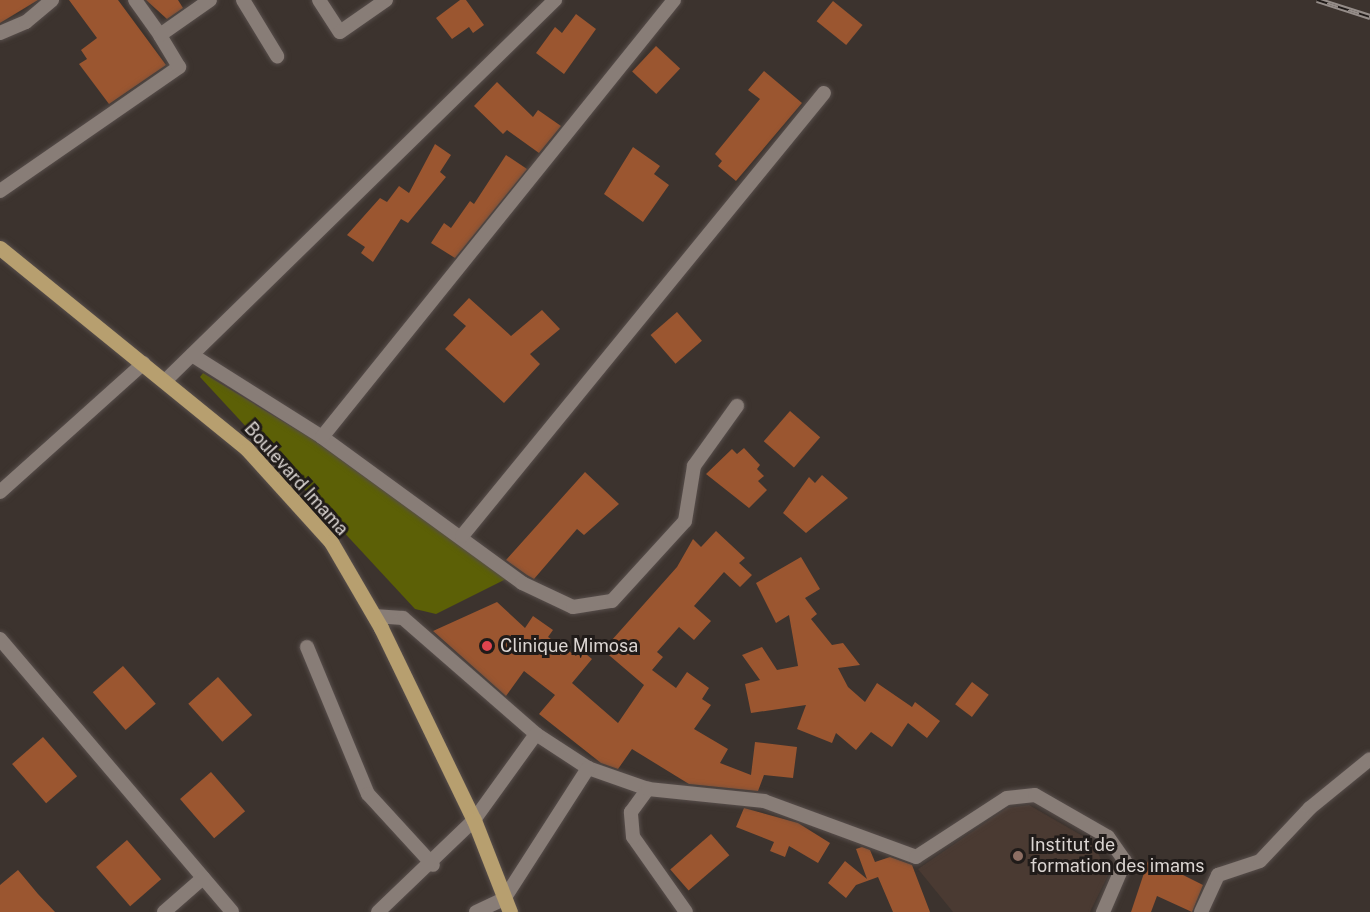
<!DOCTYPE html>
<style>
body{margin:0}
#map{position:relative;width:1370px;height:912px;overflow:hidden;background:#3c332e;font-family:"Public Sans",sans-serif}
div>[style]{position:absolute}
.built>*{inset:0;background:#4a3a32}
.green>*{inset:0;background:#5c6006}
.building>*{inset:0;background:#9b5630;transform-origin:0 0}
.roads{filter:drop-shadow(0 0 2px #574e4b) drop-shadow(0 0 2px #574e4b)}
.minor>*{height:14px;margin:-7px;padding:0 7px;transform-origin:7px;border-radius:7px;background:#887d77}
.major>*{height:15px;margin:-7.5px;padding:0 7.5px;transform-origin:7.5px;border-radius:7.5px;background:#b79f6f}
.rail>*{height:6px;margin-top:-3px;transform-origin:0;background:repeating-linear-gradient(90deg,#201b19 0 11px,#958d89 0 22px);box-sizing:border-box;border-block:2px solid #958d89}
.dots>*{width:16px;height:16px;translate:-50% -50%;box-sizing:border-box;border:3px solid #201b19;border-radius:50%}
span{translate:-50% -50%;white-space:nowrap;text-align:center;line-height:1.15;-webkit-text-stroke:6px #201b19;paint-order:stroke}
.street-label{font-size:18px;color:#dbd5d2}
.poi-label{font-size:18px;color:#dbd5d2}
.left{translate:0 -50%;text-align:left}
</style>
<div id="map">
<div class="built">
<div style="clip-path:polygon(1029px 805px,1093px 842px,1108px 875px,1090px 912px,953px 912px,918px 869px,1007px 808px)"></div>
</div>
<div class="green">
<div style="clip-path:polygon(203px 373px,312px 439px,506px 579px,436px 614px,415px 609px,200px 377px)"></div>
</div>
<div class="building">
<div style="clip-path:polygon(0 0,38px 0,0 23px)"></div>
<div style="clip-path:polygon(69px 0,118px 0,166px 65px,109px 104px,79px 64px,87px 59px,81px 50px,97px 38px)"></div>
<div style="clip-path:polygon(146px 0,178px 0,183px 8px,167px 19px)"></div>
<div style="clip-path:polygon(460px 0,466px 0,484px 25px,473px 33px,469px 27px,452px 39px,436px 18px)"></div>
<div style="left:833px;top:1px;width:38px;height:26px;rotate:39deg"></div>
<div style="clip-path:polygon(576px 14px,596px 29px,564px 74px,536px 53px,555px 27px,562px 33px)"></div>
<div style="left:656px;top:46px;width:33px;height:35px;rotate:43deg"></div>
<div style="clip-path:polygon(764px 71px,802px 103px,736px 181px,718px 166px,722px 161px,715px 154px,760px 99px,748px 90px)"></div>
<div style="clip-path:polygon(497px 82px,533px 117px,538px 110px,561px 126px,539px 153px,507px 130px,503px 134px,474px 106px)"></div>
<div style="clip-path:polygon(435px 144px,451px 155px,440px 172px,446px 177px,408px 223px,401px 219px,373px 262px,361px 253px,365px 247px,347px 235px,380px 198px,387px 202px,399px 186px,409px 193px)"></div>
<div style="clip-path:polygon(633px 147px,660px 166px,654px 174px,669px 185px,643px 222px,604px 194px)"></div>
<div style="clip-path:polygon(506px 155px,527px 169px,455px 258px,431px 243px,444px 223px,451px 228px,470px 201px,474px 204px)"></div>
<div style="clip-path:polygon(469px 298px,511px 336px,542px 310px,560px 329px,530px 354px,540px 364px,504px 403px,445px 349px,466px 326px,453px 315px)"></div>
<div style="left:677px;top:312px;width:38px;height:35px;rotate:49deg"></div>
<div style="left:790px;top:411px;width:40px;height:40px;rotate:41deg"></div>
<div style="clip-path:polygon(744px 448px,760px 465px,757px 469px,764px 476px,758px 481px,767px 490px,749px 508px,706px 474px,732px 449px,737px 454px)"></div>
<div style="clip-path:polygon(585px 472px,619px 504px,584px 535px,577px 529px,534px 579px,527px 575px,506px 560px)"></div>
<div style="clip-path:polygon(822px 475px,848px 498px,806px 533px,783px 513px,809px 477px,815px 483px)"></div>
<div style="clip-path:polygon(716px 531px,745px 558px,739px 563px,752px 575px,740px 587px,724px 572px,694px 606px,711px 621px,694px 640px,679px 627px,657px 652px,663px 657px,652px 670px,676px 688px,687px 672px,709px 688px,702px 699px,711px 705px,694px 729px,728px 749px,720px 763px,751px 775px,755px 742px,797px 747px,793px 778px,764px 775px,758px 791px,689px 784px,632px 749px,618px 769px,601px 763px,539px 714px,555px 695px,524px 671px,506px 696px,433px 631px,497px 602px,525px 628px,533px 616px,553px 630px,548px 637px,576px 656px,581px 650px,592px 659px,572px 683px,618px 723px,644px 685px,603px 650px,677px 567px,693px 539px,701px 547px)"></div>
<div style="clip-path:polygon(801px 557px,820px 589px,805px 598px,817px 614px,811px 619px,832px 645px,843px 643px,860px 665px,838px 668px,848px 687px,865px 702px,877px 683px,912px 707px,915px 702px,940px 721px,927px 738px,908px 723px,892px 747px,871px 732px,856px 750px,836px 733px,832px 743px,797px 729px,806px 705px,751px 713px,745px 684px,760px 680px,742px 655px,762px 647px,777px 670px,798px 666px,789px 615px,776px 623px,756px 583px)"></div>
<div style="left:123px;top:666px;width:50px;height:40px;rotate:49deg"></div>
<div style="left:218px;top:677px;width:51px;height:40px;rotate:48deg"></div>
<div style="left:972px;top:682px;width:21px;height:28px;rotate:37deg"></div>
<div style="left:43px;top:737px;width:52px;height:41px;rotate:49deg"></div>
<div style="left:211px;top:772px;width:52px;height:41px;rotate:49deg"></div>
<div style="clip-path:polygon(744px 808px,798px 823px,830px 843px,818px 863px,789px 846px,785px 857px,770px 851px,774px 842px,736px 827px)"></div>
<div style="left:711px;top:834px;width:28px;height:54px;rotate:49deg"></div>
<div style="left:127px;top:840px;width:52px;height:41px;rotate:49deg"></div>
<div style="clip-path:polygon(862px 847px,870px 850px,875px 862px,890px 857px,912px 865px,930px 912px,893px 912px,878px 877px,856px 885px,846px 898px,828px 883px,845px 861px,867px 879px,856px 849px)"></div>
<div style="clip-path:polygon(1149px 858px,1203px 885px,1192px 912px,1157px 896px,1151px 912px,1131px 912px)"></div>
<div style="clip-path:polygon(18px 870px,38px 894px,55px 912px,0 912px,0 885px)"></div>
</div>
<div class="roads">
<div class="minor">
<div style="left:135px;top:0;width:43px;rotate:54.5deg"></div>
<div style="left:243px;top:0;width:66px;rotate:58.7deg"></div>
<div style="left:319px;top:0;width:38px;rotate:57deg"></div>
<div style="left:340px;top:32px;width:56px;rotate:-34.8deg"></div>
<div style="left:0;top:33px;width:28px;rotate:-23deg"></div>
<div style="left:26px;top:22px;width:34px;rotate:-40deg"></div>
<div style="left:0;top:191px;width:218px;rotate:-34.7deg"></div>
<div style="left:179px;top:67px;width:37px;rotate:-121deg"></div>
<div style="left:160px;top:35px;width:61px;rotate:-35deg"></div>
<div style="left:192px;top:355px;width:154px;rotate:32.2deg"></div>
<div style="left:322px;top:437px;width:248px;rotate:36.1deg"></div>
<div style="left:522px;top:583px;width:56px;rotate:25.2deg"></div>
<div style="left:573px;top:607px;width:39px;rotate:-9deg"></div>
<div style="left:612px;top:601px;width:108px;rotate:-47.6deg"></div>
<div style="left:685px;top:521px;width:56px;rotate:-80.7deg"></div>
<div style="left:694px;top:466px;width:74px;rotate:-54.4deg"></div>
<div style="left:166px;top:380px;width:544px;rotate:-44.33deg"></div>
<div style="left:322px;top:437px;width:561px;rotate:-51.15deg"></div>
<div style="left:0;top:492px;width:193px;rotate:-41.9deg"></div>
<div style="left:462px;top:536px;width:572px;rotate:-50.75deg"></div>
<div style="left:374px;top:616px;width:29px;rotate:4deg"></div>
<div style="left:403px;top:618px;width:176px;rotate:41.1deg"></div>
<div style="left:536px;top:734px;width:62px;rotate:33.2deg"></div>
<div style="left:588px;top:768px;width:64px;rotate:19.3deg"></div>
<div style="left:0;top:639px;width:358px;rotate:49.6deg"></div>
<div style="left:307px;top:647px;width:159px;rotate:67.5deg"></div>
<div style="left:368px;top:794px;width:96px;rotate:47.5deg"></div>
<div style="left:164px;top:912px;width:52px;rotate:-41.1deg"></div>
<div style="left:378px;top:912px;width:133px;rotate:-43.8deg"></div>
<div style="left:474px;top:820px;width:106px;rotate:-54.2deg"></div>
<div style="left:476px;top:912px;width:31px;rotate:-25deg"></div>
<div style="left:504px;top:899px;width:156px;rotate:-57.3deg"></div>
<div style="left:686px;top:912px;width:92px;rotate:-125.2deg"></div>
<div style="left:633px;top:837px;width:25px;rotate:-95deg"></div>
<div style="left:631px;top:812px;width:29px;rotate:-54deg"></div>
<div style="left:648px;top:789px;width:117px;rotate:5.9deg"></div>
<div style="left:764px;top:801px;width:162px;rotate:20.2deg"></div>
<div style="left:916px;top:857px;width:108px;rotate:-33deg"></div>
<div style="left:1007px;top:798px;width:28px;rotate:-6deg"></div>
<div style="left:1035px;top:795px;width:84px;rotate:29.9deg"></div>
<div style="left:1108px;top:837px;width:29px;rotate:55deg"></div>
<div style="left:1125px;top:861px;width:56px;rotate:113.3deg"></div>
<div style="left:1201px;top:912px;width:41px;rotate:-65.3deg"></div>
<div style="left:1218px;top:875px;width:44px;rotate:-18.4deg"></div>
<div style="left:1260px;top:861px;width:73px;rotate:-46.7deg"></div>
<div style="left:1310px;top:808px;width:77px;rotate:-39.2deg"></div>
</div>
<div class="major">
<div style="left:0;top:248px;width:318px;rotate:39.1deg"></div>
<div style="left:247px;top:449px;width:125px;rotate:47.9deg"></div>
<div style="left:331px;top:542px;width:99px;rotate:59.8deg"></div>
<div style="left:381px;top:628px;width:213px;rotate:64.2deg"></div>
<div style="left:474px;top:820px;width:99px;rotate:68.6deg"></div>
</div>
</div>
<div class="rail">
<div style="left:1317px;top:0;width:56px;rotate:17.8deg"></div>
</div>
<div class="dots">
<div style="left:487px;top:646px;background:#e0444e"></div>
<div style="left:1018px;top:856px;background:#8d6e63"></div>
</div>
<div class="street-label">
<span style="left:296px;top:479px;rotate:48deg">Boulevard Imama</span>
</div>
<div class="poi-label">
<span class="left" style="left:500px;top:646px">Clinique Mimosa</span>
<span class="left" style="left:1030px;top:856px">Institut de<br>formation des imams</span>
</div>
</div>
